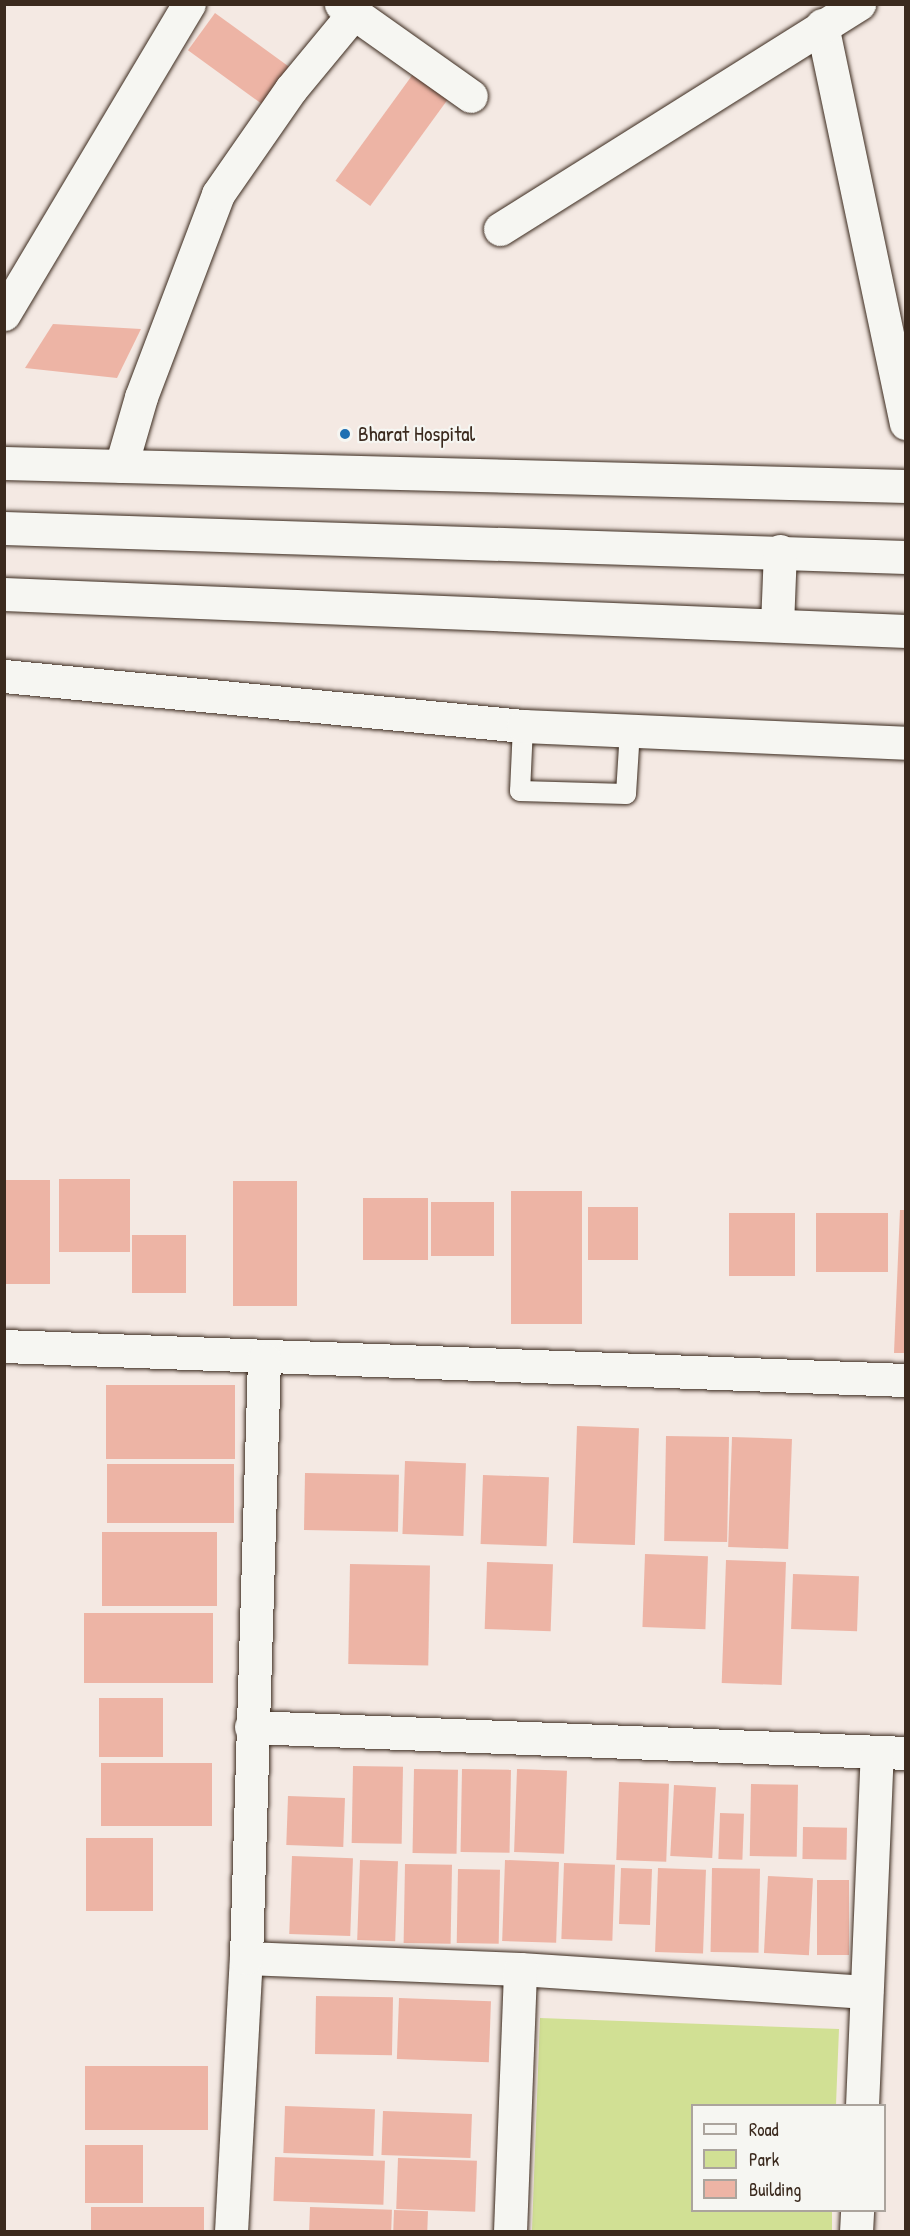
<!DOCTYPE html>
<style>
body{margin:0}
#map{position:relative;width:910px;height:2236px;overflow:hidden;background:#f4e9e3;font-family:"Patrick Hand",sans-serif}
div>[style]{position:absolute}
.green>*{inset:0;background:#d1e094}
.building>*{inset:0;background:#edb4a5;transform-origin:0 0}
.roads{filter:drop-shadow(0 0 2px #3b2a1e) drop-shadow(0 0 2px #3b2a1e)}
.service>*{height:20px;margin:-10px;padding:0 10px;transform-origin:10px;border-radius:10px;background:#f6f6f2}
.minor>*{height:33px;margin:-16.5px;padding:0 16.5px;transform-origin:16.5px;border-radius:16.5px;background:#f6f6f2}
.tertiary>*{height:33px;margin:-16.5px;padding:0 16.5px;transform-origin:16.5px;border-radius:16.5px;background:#f6f6f2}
.dots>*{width:16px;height:16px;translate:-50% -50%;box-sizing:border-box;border:3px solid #f6f6f2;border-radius:50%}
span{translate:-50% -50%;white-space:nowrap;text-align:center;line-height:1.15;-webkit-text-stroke:4.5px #f6f6f2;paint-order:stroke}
.poi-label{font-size:21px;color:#3b2a1e}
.left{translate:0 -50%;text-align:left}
.frame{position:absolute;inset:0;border:6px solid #3b2a1e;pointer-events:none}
.legend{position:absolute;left:691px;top:2104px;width:195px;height:108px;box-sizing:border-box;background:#f6f6f2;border:2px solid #aba49d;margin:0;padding:8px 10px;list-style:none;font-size:18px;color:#3b2a1e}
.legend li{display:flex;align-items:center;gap:12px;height:30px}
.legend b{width:30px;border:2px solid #aba49d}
</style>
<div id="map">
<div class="green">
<div style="clip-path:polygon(540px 2018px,839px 2029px,836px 2105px,692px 2106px,692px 2210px,832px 2211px,832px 2231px,532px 2231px)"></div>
</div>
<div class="building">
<div style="left:215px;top:13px;width:97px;height:46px;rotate:36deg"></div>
<div style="left:416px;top:70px;width:43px;height:137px;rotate:36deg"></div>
<div style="clip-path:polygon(53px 324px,141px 329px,117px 378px,25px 368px)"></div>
<div style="left:59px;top:1179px;width:71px;height:73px"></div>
<div style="left:4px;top:1180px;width:46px;height:104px"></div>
<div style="left:233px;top:1181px;width:64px;height:125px"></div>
<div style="left:511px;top:1191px;width:71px;height:133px"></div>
<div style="left:363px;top:1198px;width:65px;height:62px"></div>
<div style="left:431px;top:1202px;width:63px;height:54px"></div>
<div style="left:588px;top:1207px;width:50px;height:53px"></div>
<div style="clip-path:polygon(900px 1210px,906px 1210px,906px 1353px,894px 1353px)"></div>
<div style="left:729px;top:1213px;width:66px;height:63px"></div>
<div style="left:816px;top:1213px;width:72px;height:59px"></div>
<div style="left:132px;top:1235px;width:54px;height:58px"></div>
<div style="left:106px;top:1385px;width:129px;height:74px"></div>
<div style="left:577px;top:1426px;width:62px;height:117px;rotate:2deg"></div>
<div style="left:666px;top:1436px;width:63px;height:105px;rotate:1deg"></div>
<div style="left:732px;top:1437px;width:60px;height:110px;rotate:2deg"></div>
<div style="left:405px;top:1461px;width:61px;height:73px;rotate:2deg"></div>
<div style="left:107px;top:1464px;width:127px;height:59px"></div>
<div style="left:305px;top:1473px;width:94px;height:57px;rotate:1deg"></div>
<div style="left:483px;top:1475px;width:66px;height:69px;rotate:2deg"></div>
<div style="left:102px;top:1532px;width:115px;height:74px"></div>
<div style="left:645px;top:1554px;width:63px;height:73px;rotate:2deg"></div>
<div style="left:726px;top:1560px;width:60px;height:123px;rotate:2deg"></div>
<div style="left:487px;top:1562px;width:66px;height:67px;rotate:2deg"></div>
<div style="left:350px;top:1564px;width:80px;height:100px;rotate:1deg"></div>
<div style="left:793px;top:1574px;width:66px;height:55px;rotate:2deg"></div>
<div style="left:84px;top:1613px;width:129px;height:70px"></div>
<div style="left:99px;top:1698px;width:64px;height:59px"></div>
<div style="left:101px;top:1763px;width:111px;height:63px"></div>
<div style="left:353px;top:1766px;width:50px;height:77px;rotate:1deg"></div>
<div style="left:414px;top:1769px;width:44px;height:84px;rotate:1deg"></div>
<div style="left:462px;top:1769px;width:49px;height:83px;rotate:1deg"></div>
<div style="left:517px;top:1769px;width:50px;height:83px;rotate:2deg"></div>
<div style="left:619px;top:1782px;width:50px;height:78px;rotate:2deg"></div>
<div style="left:751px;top:1784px;width:47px;height:72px;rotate:1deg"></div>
<div style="left:674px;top:1785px;width:42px;height:71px;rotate:3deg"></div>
<div style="left:288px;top:1796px;width:57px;height:49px;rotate:2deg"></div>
<div style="left:720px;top:1813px;width:24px;height:46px;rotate:2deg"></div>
<div style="left:803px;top:1827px;width:44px;height:32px;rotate:1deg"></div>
<div style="left:86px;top:1838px;width:67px;height:73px"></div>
<div style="left:292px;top:1856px;width:61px;height:78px;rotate:2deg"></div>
<div style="left:360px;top:1860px;width:38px;height:80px;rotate:2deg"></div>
<div style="left:505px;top:1860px;width:54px;height:81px;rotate:2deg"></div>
<div style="left:564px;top:1863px;width:51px;height:76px;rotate:2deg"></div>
<div style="left:405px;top:1864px;width:47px;height:79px;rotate:1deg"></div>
<div style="left:621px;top:1868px;width:31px;height:56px;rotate:2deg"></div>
<div style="left:658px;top:1868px;width:48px;height:84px;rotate:2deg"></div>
<div style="left:712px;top:1868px;width:48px;height:84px;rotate:1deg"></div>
<div style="left:458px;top:1869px;width:42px;height:74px;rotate:1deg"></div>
<div style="left:768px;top:1876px;width:45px;height:77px;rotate:3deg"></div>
<div style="left:817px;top:1880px;width:32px;height:75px"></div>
<div style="left:316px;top:1996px;width:77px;height:58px;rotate:1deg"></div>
<div style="left:399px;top:1998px;width:92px;height:61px;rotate:2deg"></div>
<div style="left:85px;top:2066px;width:123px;height:64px"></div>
<div style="left:285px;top:2106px;width:90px;height:47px;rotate:2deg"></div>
<div style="left:383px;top:2111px;width:89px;height:44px;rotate:2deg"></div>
<div style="left:85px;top:2145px;width:58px;height:58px"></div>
<div style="left:275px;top:2157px;width:110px;height:44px;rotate:2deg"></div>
<div style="left:398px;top:2158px;width:79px;height:51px;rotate:2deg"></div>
<div style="left:91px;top:2207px;width:113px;height:25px"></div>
<div style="left:310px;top:2207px;width:82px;height:25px;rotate:2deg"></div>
<div style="left:394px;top:2210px;width:34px;height:22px;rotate:2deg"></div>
</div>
<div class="roads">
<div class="service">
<div style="left:523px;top:726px;width:65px;rotate:92.6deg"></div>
<div style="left:520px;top:791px;width:106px;rotate:1.6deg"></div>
<div style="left:626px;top:794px;width:63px;rotate:-86.4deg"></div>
</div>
<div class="minor">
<div style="left:341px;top:4px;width:159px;rotate:35.3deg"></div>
<div style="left:822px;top:25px;width:407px;rotate:78.1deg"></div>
<div style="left:500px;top:229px;width:424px;rotate:-32.1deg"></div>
<div style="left:4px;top:314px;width:361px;rotate:-59.2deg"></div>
<div style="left:4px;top:463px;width:902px;rotate:1.46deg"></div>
<div style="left:121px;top:466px;width:72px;rotate:-73.8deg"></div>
<div style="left:141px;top:397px;width:217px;rotate:-69.2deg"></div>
<div style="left:218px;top:194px;width:128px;rotate:-55.2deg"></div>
<div style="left:291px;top:89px;width:97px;rotate:-50.4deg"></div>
<div style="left:4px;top:676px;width:521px;rotate:5.5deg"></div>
<div style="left:523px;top:726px;width:383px;rotate:2.5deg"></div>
<div style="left:4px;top:1346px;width:903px;rotate:2.16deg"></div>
<div style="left:251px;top:1727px;width:656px;rotate:2.27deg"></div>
<div style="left:246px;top:1958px;width:274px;rotate:2.3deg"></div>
<div style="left:520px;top:1969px;width:347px;rotate:3.8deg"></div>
<div style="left:862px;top:2106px;width:353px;rotate:-87.6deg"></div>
<div style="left:231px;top:2232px;width:274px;rotate:-86.9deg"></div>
<div style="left:246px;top:1958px;width:599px;rotate:-88.28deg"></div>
<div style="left:510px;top:2232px;width:263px;rotate:-87.8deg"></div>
<div style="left:856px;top:2232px;width:22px;rotate:-87deg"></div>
</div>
<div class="tertiary">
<div style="left:4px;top:528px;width:902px;rotate:1.84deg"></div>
<div style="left:4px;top:594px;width:903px;rotate:2.35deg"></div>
<div style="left:777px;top:625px;width:74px;rotate:-87.7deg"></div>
</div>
</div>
<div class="dots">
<div style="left:345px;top:434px;background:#1f6fb2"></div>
</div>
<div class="poi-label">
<span class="left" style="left:358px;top:434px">Bharat Hospital</span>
</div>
<div class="frame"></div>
<ul class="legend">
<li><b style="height:8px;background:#f6f6f2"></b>Road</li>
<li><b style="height:16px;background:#d1e094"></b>Park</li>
<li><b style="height:16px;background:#edb4a5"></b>Building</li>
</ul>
</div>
